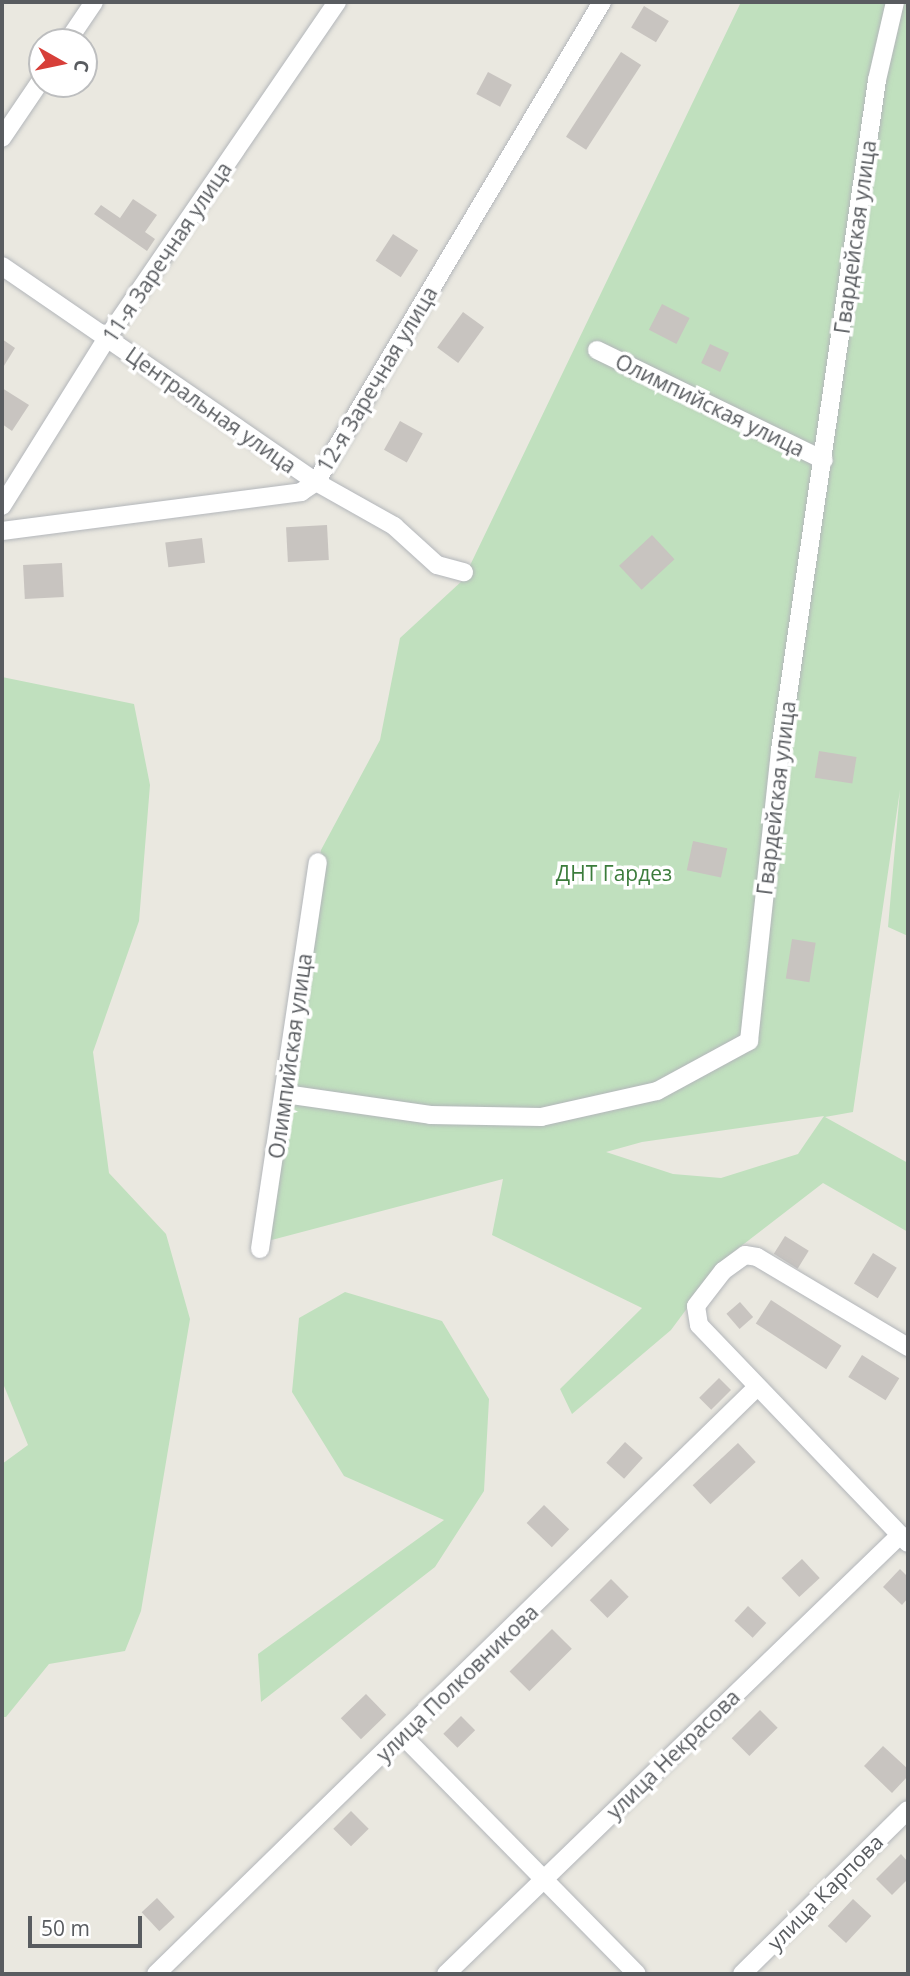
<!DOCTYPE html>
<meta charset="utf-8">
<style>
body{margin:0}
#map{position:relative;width:910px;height:1976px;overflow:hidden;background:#eae8e0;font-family:"Open Sans",sans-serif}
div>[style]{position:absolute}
.green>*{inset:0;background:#c0e0be}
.building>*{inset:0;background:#c8c4c0;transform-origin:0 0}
.roads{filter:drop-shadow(0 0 2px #b3b6ba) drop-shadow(0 0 2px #b3b6ba)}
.minor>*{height:18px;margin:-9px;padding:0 9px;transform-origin:9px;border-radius:9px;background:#fff}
span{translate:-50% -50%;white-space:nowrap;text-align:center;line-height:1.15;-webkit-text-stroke:7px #fff;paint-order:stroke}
.street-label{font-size:21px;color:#595c60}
.park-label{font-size:21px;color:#3b7c3b}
.frame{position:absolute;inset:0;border:4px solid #595c60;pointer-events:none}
.north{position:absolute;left:28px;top:28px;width:70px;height:70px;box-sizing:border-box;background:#fff;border:2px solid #bdbebf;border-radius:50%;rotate:99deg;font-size:19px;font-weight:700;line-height:28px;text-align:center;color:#595c60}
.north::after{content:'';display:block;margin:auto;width:24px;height:32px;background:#d73f39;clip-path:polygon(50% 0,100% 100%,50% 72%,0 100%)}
.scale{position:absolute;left:28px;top:1916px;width:114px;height:32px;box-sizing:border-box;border:4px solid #595c60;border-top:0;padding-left:9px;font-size:21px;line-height:24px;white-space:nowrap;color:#595c60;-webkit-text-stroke:5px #fff;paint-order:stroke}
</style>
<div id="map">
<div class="green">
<div style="clip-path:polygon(evenodd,741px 2px,908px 2px,908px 936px,888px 927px,900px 790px,853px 1112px,825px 1117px,908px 1163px,908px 1232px,823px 1183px,723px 1260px,671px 1330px,572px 1414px,560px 1389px,642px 1308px,492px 1235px,503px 1179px,264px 1242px,321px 850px,380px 740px,400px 638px,463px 580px,741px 2px,824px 1116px,798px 1154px,721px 1178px,673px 1174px,606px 1152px,642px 1142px,824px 1116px)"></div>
<div style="clip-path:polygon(2px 677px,134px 704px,150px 785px,139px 921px,93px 1052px,109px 1173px,166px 1234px,190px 1319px,141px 1611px,125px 1651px,49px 1664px,6px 1717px,2px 1717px,2px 1464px,28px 1445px,2px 1381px)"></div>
<div style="clip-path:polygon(345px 1292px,442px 1321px,489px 1399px,484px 1491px,435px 1567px,261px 1702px,258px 1654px,444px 1520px,344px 1476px,292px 1392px,299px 1318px)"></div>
</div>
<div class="building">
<div style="left:644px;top:6px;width:29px;height:25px;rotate:31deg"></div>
<div style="left:621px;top:52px;width:24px;height:101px;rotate:33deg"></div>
<div style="left:488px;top:72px;width:27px;height:25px;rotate:28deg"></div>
<div style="clip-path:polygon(133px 199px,157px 215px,145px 232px,155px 239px,147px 251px,94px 214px,101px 205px,120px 218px)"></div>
<div style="left:393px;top:234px;width:30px;height:32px;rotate:33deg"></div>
<div style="left:662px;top:304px;width:31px;height:29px;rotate:27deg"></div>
<div style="left:463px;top:312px;width:26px;height:44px;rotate:36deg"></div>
<div style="clip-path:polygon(2px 339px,15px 348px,2px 369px)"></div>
<div style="left:710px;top:344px;width:21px;height:21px;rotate:25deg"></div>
<div style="clip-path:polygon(2px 388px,29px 405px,12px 431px,2px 424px)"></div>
<div style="left:400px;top:421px;width:26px;height:33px;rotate:29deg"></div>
<div style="left:327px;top:525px;width:35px;height:41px;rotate:87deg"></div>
<div style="left:652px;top:535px;width:33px;height:45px;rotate:47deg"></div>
<div style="left:202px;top:538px;width:25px;height:37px;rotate:83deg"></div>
<div style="left:62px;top:563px;width:34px;height:39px;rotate:87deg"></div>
<div style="left:819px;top:751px;width:38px;height:27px;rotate:9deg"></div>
<div style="left:693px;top:841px;width:35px;height:30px;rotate:12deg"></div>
<div style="left:792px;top:939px;width:24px;height:40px;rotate:9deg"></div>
<div style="left:785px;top:1236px;width:28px;height:21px;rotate:32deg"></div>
<div style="left:873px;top:1253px;width:28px;height:36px;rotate:32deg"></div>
<div style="left:771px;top:1300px;width:84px;height:28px;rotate:33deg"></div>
<div style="left:740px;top:1302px;width:20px;height:18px;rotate:49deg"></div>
<div style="left:862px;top:1355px;width:44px;height:26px;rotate:32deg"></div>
<div style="left:719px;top:1378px;width:17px;height:28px;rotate:45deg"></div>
<div style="left:625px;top:1442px;width:24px;height:28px;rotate:42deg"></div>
<div style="left:738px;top:1443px;width:26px;height:62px;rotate:47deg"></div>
<div style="left:544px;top:1505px;width:35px;height:25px;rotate:44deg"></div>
<div style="left:802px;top:1559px;width:26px;height:28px;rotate:47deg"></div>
<div style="clip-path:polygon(900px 1569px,908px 1577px,908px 1598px,902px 1605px,883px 1587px)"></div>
<div style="left:611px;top:1579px;width:25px;height:30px;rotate:45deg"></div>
<div style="left:748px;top:1606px;width:25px;height:20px;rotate:43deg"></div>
<div style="left:552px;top:1629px;width:28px;height:60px;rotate:45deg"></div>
<div style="left:366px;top:1694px;width:29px;height:35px;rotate:46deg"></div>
<div style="left:760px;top:1710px;width:25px;height:40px;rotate:45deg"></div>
<div style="left:461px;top:1716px;width:20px;height:25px;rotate:45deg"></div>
<div style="clip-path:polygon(883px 1746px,908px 1769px,908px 1776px,892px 1793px,864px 1766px)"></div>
<div style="left:351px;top:1811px;width:25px;height:25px;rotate:45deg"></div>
<div style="clip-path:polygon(901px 1854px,908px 1862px,908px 1879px,892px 1895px,876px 1879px)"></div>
<div style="left:157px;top:1898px;width:26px;height:21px;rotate:47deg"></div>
<div style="left:853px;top:1899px;width:25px;height:37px;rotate:43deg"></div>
</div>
<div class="roads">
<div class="minor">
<div style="left:67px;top:42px;width:48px;rotate:-56deg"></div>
<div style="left:2px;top:138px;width:71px;rotate:-55.9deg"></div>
<div style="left:2px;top:266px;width:381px;rotate:34.5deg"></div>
<div style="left:316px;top:482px;width:90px;rotate:29.4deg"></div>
<div style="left:394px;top:526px;width:58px;rotate:42.2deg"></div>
<div style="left:437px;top:565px;width:28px;rotate:15deg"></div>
<div style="left:597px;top:350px;width:252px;rotate:25.9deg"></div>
<div style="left:2px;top:506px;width:198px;rotate:-58deg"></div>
<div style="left:107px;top:338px;width:407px;rotate:-55.6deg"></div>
<div style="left:2px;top:531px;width:302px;rotate:-7.4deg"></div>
<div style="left:301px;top:492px;width:18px;rotate:-34deg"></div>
<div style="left:316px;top:482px;width:559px;rotate:-59.21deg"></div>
<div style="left:285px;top:1094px;width:147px;rotate:8.2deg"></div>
<div style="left:430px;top:1115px;width:111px;rotate:1deg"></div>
<div style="left:541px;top:1117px;width:119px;rotate:-12.6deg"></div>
<div style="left:657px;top:1091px;width:105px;rotate:-28.5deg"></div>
<div style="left:749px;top:1041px;width:293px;rotate:-83.9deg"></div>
<div style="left:780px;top:750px;width:677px;rotate:-81.76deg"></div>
<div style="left:877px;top:80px;width:80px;rotate:-77deg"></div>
<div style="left:260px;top:1249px;width:391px;rotate:-81.5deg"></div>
<div style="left:908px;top:1543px;width:302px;rotate:-133.8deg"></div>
<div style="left:699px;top:1325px;width:19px;rotate:-99deg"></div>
<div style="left:696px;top:1306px;width:44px;rotate:-52.4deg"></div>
<div style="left:723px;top:1271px;width:27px;rotate:-36deg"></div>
<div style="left:745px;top:1255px;width:12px;rotate:9deg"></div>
<div style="left:757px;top:1257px;width:176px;rotate:30.8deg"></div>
<div style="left:404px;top:1737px;width:332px;rotate:45.5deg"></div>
<div style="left:156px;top:1974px;width:839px;rotate:-44.32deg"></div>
<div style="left:446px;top:1974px;width:632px;rotate:-44.04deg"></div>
<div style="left:742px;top:1974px;width:233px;rotate:-44.7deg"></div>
</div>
</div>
<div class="street-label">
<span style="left:855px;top:237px;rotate:-82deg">Гвардейская улица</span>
<span style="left:167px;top:252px;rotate:-56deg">11-я Заречная улица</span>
<span style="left:377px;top:379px;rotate:-59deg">12-я Заречная улица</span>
<span style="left:710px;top:405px;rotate:26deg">Олимпийская улица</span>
<span style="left:211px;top:410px;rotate:35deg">Центральная улица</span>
<span style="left:776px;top:798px;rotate:-83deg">Гвардейская улица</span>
<span style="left:290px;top:1056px;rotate:-82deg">Олимпийская улица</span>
<span style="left:457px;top:1683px;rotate:-44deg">улица Полковникова</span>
<span style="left:673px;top:1754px;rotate:-44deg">улица Некрасова</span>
<span style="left:825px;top:1892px;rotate:-45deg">улица Карпова</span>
</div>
<div class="park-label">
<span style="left:614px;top:873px">ДНТ Гардез</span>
</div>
<div class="frame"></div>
<div class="north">С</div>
<div class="scale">50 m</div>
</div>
